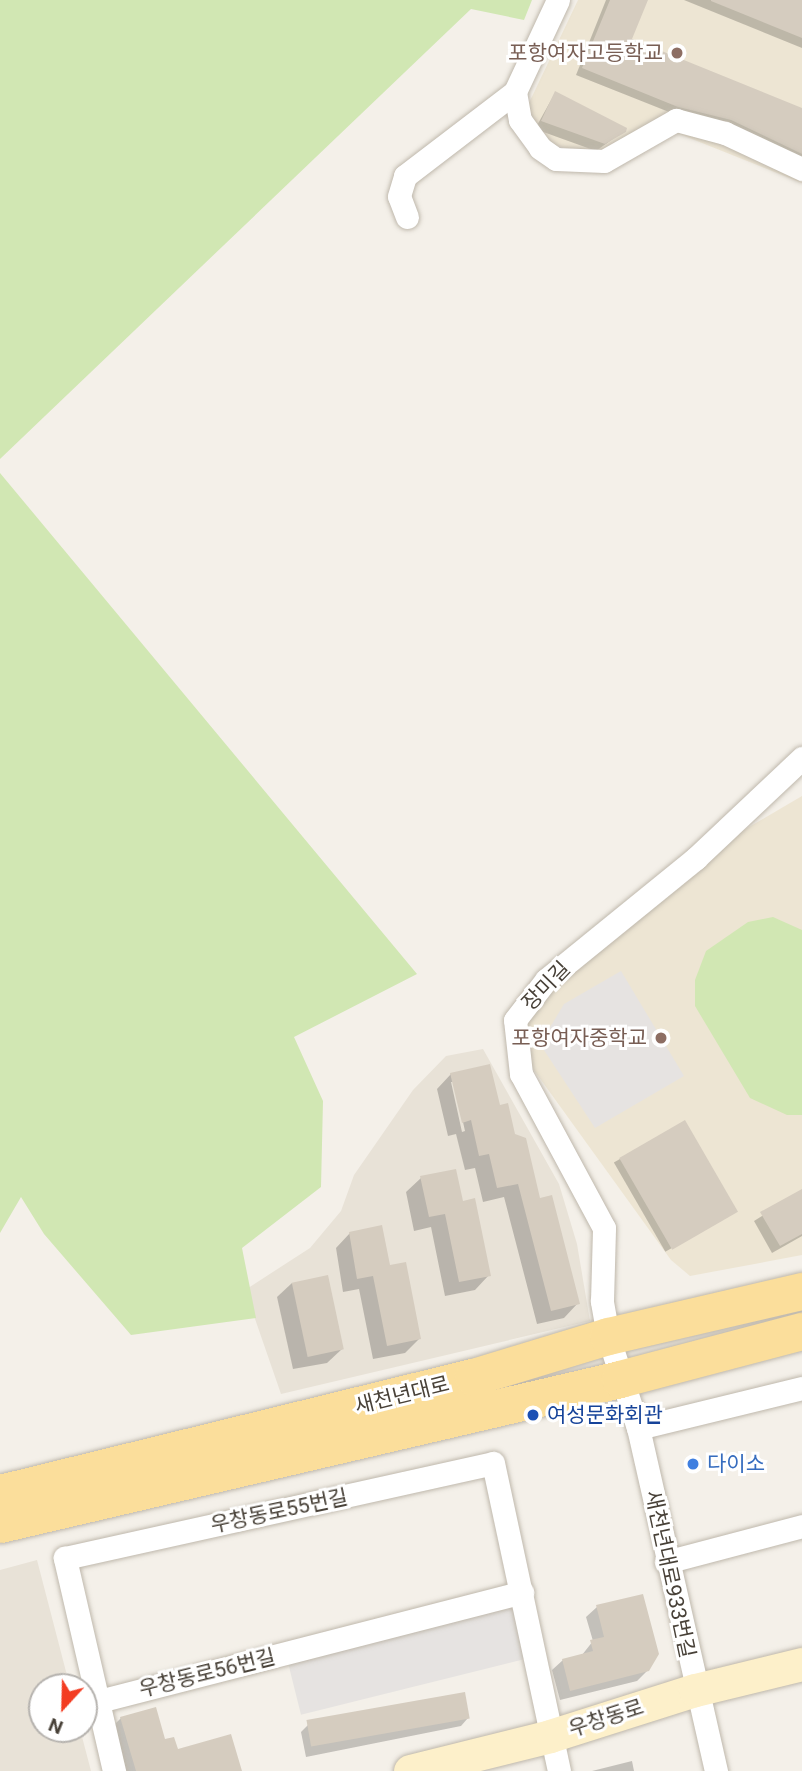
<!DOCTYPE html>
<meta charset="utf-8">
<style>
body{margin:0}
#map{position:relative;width:802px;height:1771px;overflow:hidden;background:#f4f0e9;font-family:Roboto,"Noto Sans KR",sans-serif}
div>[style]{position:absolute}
.residential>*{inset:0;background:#e8e2d7}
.education>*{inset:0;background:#ede5d3}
.green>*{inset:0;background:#d1e7b3}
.parking>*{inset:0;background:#e6e3e1;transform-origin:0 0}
.shadow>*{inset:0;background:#0003;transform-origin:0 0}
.building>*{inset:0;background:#d5ccbf;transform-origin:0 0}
.roads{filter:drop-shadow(0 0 2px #bfb8ac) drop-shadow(0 0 2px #bfb8ac)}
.street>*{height:23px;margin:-11.5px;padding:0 11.5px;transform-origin:11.5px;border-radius:11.5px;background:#fff}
.secondary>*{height:33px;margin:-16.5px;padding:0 16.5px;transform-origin:16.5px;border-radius:16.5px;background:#fdf0ca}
.primary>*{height:37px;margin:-18.5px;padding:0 18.5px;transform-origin:18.5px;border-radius:18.5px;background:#fbde9b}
.dots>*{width:19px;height:19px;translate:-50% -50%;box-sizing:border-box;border:4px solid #fff;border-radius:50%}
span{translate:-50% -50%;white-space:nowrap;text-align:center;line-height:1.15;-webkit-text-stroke:6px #fff;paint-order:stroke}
.education-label{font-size:21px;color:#785e54}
.right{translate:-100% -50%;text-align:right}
.street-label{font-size:21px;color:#484138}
.transit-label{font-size:21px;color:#164399}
.left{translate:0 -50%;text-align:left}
.shop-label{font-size:21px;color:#366cbe}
.north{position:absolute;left:28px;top:1673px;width:70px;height:70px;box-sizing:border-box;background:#fff;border:2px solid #b6b3af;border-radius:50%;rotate:202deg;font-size:19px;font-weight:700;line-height:28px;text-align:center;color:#484138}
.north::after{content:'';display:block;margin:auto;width:24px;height:32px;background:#f33c21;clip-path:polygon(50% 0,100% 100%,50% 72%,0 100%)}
</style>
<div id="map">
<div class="residential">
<div style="clip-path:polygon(483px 1049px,559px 1184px,577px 1244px,590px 1321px,281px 1394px,245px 1290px,310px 1248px,341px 1211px,354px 1175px,413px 1090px,446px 1056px)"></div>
<div style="clip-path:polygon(37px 1560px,70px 1687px,42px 1687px,42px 1729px,80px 1729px,91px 1771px,0 1771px,0 1570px)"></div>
</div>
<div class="education">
<div style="clip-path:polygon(578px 0,802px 0,802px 183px,662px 127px,595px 157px,532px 138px,528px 105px)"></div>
<div style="clip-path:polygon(802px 796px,802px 1255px,690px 1276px,671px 1260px,523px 1055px,515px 1020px,696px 858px)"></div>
</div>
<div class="green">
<div style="clip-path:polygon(0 0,532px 0,524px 20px,471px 9px,0 459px)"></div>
<div style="clip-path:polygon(0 473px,417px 974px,294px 1037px,323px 1101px,321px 1187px,242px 1248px,256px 1318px,131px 1335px,44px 1234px,21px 1197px,0 1233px)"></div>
<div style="clip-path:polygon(773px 917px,802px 930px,802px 1115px,787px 1115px,750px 1098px,695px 1006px,695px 980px,706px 951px,748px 922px)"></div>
</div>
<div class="parking">
<div style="clip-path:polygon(621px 971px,684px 1076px,595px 1128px,540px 1044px,564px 1004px)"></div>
<div style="left:514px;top:1606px;width:54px;height:233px;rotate:76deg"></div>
</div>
<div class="shadow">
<div style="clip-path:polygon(606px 0,647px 0,630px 40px,802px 110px,802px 165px,576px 75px)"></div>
<div style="clip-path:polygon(684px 0,802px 0,802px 48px)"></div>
<div style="clip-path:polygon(555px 93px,617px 136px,596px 151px,535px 129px)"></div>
<div style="clip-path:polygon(evenodd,451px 1074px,499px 1107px,514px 1136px,578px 1303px,564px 1318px,537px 1324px,504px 1197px,483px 1202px,475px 1168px,465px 1170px,456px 1134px,448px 1136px,437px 1089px,451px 1074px,451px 1082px,454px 1082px,465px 1131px,462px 1132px,451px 1082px)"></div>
<div style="left:684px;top:1122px;width:103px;height:81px;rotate:60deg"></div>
<div style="clip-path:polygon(421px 1178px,461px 1203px,489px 1275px,475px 1290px,445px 1296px,431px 1227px,414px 1231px,406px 1192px)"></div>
<div style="clip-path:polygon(802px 1191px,802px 1236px,772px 1253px,754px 1221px)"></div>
<div style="clip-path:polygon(350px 1233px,388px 1267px,419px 1339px,405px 1353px,373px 1359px,359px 1289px,343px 1292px,336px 1248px)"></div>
<div style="clip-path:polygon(292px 1283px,342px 1349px,327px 1363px,293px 1369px,277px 1297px)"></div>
<div style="clip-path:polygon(597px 1607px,648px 1670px,637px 1681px,560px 1700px,552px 1670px,563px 1660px,582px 1655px,593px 1641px,586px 1617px)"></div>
<div style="clip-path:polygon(121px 1718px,176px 1751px,237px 1771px,123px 1771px,111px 1728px)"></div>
<div style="clip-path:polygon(468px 1718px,461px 1726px,306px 1757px,301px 1732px,308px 1725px)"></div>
<div style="clip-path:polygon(632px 1761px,634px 1771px,592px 1771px)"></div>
</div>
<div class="building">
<div style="clip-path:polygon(610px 0,648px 0,632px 39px,802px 108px,802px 154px,731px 120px,678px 107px,582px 68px)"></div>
<div style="clip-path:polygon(711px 0,802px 0,802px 38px,711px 1px)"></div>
<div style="clip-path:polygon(555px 91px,627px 128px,626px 132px,605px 144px,541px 121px)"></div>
<div style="clip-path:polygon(490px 1064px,500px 1105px,508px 1103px,515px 1134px,526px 1138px,540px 1198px,552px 1195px,580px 1304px,551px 1311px,518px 1184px,497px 1188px,489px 1154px,479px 1156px,471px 1120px,462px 1123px,450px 1073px)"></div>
<div style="left:685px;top:1120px;width:106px;height:76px;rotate:60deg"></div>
<div style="clip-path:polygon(456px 1169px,463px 1201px,475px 1198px,491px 1276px,459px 1282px,445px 1214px,429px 1217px,420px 1176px)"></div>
<div style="clip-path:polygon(802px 1189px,802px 1234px,780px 1246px,760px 1212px)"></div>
<div style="clip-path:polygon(382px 1225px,390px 1265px,406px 1262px,421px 1339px,387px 1346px,373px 1276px,357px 1279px,349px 1232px)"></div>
<div style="left:328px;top:1275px;width:76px;height:37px;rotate:78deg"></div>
<div style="clip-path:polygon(643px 1594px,659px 1654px,649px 1671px,570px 1691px,562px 1659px,593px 1651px,590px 1640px,604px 1637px,596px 1605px)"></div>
<div style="left:465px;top:1692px;width:27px;height:161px;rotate:80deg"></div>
<div style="clip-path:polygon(156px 1707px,165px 1739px,174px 1737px,178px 1749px,231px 1734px,242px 1771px,136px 1771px,120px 1717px)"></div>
</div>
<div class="roads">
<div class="street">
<div style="left:558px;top:0;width:102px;rotate:115.1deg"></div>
<div style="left:515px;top:92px;width:28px;rotate:80deg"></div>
<div style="left:520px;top:120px;width:34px;rotate:54deg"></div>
<div style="left:540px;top:148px;width:19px;rotate:35deg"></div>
<div style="left:556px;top:159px;width:48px;rotate:2.4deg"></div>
<div style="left:604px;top:161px;width:83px;rotate:-29.7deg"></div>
<div style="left:676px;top:120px;width:51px;rotate:14.9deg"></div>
<div style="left:725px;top:133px;width:85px;rotate:25.1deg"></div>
<div style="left:407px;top:217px;width:22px;rotate:-111deg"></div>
<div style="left:399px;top:196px;width:21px;rotate:-73deg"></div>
<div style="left:405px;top:176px;width:138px;rotate:-37.4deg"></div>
<div style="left:638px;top:1428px;width:169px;rotate:-13.7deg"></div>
<div style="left:666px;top:1562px;width:141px;rotate:-14.8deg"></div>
<div style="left:99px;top:1701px;width:437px;rotate:-14.4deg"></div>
<div style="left:114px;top:1771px;width:219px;rotate:-103deg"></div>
<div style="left:65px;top:1558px;width:438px;rotate:-12.5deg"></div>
<div style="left:493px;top:1463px;width:315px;rotate:77.9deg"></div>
<div style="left:716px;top:1771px;width:352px;rotate:-102.8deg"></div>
<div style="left:638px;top:1428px;width:97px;rotate:-108.1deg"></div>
<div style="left:608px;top:1336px;width:36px;rotate:-100deg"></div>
<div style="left:602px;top:1301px;width:73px;rotate:-88.4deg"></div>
<div style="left:604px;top:1228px;width:175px;rotate:-118.3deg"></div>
<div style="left:521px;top:1074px;width:54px;rotate:-96.3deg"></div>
<div style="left:515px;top:1020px;width:51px;rotate:-52.2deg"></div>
<div style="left:546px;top:980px;width:193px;rotate:-39.1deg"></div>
<div style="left:696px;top:858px;width:146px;rotate:-43.3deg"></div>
</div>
<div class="secondary">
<div style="left:410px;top:1771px;width:144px;rotate:-14deg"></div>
<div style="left:550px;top:1736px;width:152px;rotate:-17.6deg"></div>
<div style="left:695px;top:1690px;width:110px;rotate:-13.7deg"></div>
</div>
<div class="primary">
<div style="left:0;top:1493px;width:487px;rotate:-13.8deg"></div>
<div style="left:473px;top:1377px;width:141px;rotate:-16.9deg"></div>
<div style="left:608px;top:1336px;width:199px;rotate:-13.1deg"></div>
<div style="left:0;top:1524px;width:637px;rotate:-13.16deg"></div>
<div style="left:620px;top:1379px;width:188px;rotate:-14.8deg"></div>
</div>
</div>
<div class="dots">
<div style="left:677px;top:53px;background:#8d6e63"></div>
<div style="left:661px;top:1038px;background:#8d6e63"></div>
<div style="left:533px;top:1415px;background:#1a4fb4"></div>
<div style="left:693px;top:1464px;background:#3f7fe0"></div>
</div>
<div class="education-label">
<span class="right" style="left:663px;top:53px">포항여자고등학교</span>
<span class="right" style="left:647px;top:1038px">포항여자중학교</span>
</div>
<div class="street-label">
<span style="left:546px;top:986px;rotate:-46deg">장미길</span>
<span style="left:402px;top:1395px;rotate:-14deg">새천년대로</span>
<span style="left:279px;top:1511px;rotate:-12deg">우창동로55번길</span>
<span style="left:670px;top:1574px;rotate:78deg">새천년대로933번길</span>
<span style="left:207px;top:1673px;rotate:-14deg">우창동로56번길</span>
<span style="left:606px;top:1718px;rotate:-18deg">우창동로</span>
</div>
<div class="transit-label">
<span class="left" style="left:547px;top:1415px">여성문화회관</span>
</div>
<div class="shop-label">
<span class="left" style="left:707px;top:1464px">다이소</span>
</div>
<div class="north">N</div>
</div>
